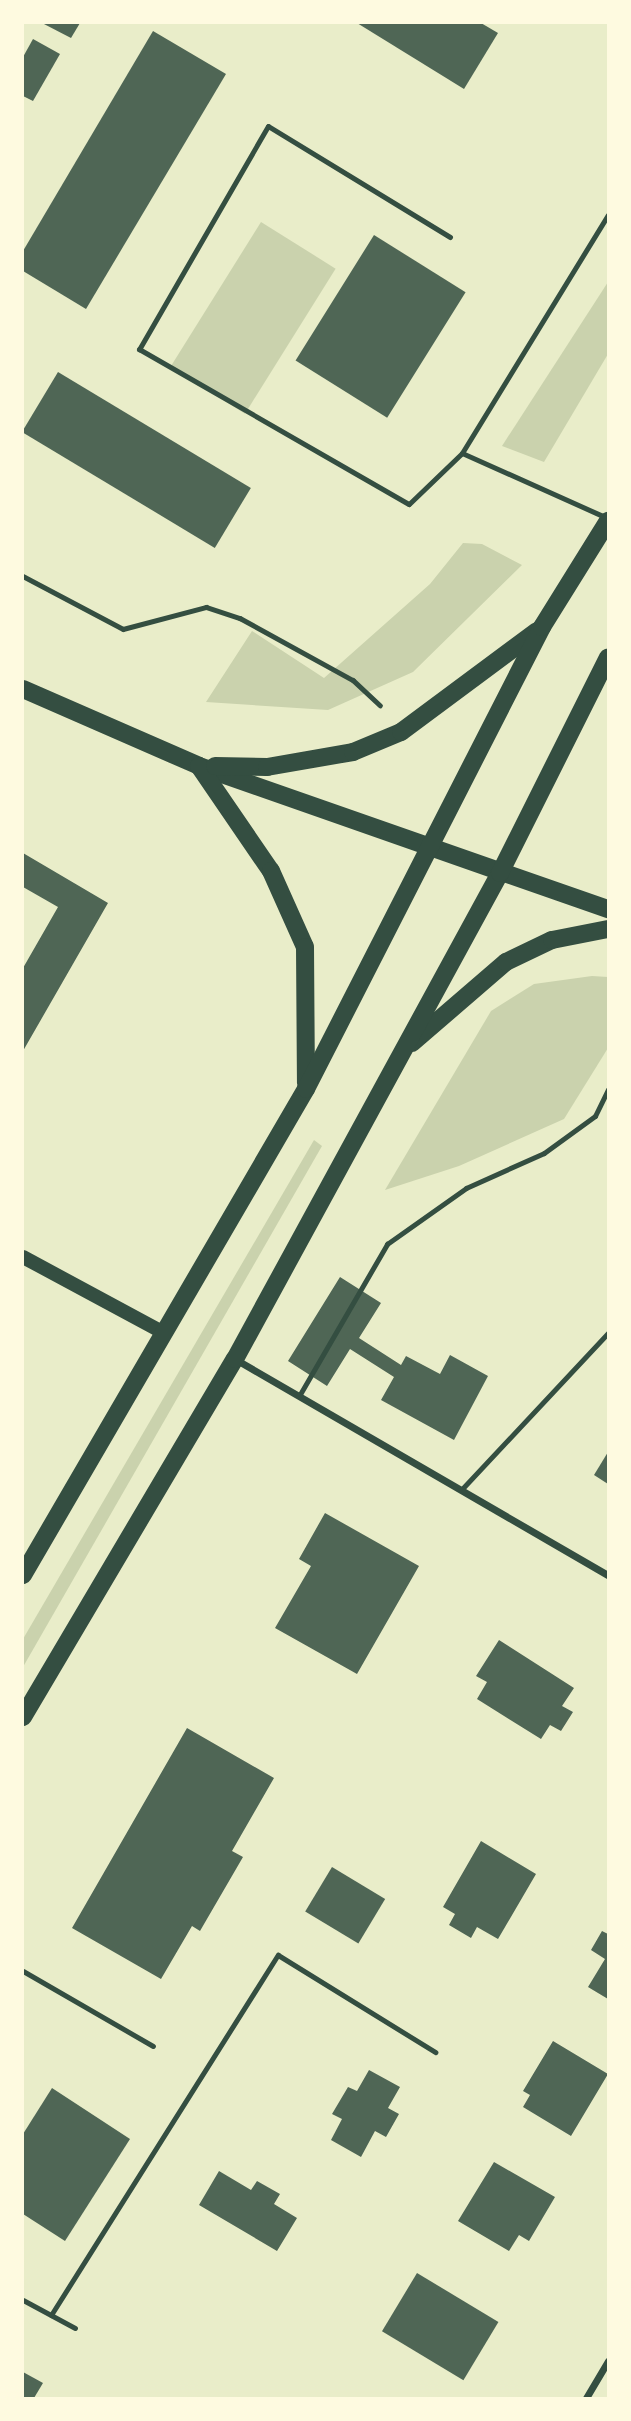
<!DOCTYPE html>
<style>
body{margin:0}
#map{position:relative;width:631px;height:2421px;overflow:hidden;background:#e9edc9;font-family:Helvetica,sans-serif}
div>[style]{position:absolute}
.green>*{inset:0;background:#cad2ad;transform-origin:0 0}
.building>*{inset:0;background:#4f6655;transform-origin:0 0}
.path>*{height:4.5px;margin:-2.25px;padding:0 2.25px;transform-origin:2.25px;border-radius:2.25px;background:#344e41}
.service>*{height:5px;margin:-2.5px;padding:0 2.5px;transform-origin:2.5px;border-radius:2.5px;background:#344e41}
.minor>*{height:7px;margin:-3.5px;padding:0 3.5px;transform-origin:3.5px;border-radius:3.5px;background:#344e41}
.secondary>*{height:14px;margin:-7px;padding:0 7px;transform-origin:7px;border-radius:7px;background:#344e41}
.primary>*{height:18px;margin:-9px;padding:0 9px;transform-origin:9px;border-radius:9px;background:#344e41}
span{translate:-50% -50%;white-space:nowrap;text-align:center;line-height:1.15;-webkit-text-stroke:7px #fefae0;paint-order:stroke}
.frame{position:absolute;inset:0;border:24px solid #fefae0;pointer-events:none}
</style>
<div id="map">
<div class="green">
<div style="left:261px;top:222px;width:88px;height:171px;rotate:32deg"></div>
<div style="clip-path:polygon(608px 282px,608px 354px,544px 462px,502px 446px)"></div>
<div style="clip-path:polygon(463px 543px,482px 544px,522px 565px,413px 672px,328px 710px,206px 702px,252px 631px,324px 678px,430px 584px)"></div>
<div style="clip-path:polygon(592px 976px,608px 977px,608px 1048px,564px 1119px,459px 1166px,385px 1190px,491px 1011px,534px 984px)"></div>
<div style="clip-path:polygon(314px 1140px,322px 1146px,23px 1667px,23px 1639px)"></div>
</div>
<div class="building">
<div style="clip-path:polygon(42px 23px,80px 23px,71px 38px)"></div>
<div style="clip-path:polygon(357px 23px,481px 23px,498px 33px,464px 89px)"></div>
<div style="clip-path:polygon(153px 31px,226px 74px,86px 309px,23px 271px,23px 251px)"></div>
<div style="clip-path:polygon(33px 39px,60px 54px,33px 101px,23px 96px,23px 57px)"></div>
<div style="left:374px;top:235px;width:108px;height:148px;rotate:32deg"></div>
<div style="left:58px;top:372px;width:225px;height:70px;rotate:31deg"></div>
<div style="clip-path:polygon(23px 853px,108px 903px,23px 1051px,23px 968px,58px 907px,23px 887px)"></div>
<div style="clip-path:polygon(340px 1277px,381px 1303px,359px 1338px,401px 1365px,406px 1356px,440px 1374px,450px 1355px,488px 1376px,454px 1440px,381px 1400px,394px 1377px,350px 1349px,327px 1386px,288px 1361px)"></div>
<div style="clip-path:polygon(608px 1452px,608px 1484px,594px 1475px)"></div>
<div style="clip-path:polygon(325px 1513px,419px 1566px,357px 1674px,275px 1628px,311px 1566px,299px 1559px)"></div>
<div style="clip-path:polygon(499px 1640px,574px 1688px,562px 1706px,573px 1712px,561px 1731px,550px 1725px,541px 1739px,477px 1699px,487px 1682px,476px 1676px)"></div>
<div style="clip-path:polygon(187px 1728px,274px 1778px,232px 1851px,243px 1857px,200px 1931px,192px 1926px,161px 1979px,72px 1928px)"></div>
<div style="clip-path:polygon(481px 1841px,536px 1874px,498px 1939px,477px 1927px,471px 1938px,449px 1925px,455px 1914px,443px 1907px)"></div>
<div style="left:332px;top:1867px;width:62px;height:52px;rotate:31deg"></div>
<div style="clip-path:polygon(602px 1931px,608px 1934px,608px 1999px,588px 1987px,605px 1959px,591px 1950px)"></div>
<div style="clip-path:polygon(553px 2041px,608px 2074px,571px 2136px,523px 2107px,530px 2095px,523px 2091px)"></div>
<div style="clip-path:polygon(369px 2070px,400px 2087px,388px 2108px,399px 2114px,386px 2137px,375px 2131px,361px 2157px,331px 2140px,342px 2119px,332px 2114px,348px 2087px,357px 2091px)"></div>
<div style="clip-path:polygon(52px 2088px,130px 2139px,65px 2241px,23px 2214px,23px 2134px)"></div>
<div style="clip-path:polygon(494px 2162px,555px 2197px,529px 2241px,519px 2235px,509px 2251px,458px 2221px)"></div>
<div style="clip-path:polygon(219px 2171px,251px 2190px,257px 2181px,280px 2194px,274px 2204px,297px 2218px,277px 2251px,199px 2205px)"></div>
<div style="left:417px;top:2273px;width:95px;height:68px;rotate:31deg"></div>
<div style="clip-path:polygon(23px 2372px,43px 2383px,34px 2398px,23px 2398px)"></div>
</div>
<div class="path">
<div style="left:23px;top:576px;width:113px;rotate:27.9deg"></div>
<div style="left:123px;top:629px;width:86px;rotate:-14.8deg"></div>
<div style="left:206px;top:607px;width:36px;rotate:18deg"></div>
<div style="left:240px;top:618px;width:129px;rotate:28.8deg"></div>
<div style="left:353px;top:680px;width:37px;rotate:43deg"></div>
</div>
<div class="service">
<div style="left:450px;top:237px;width:213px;rotate:-148.6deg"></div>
<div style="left:268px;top:126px;width:258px;rotate:120deg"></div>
<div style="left:139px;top:349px;width:311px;rotate:29.9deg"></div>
<div style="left:409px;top:504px;width:74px;rotate:-43.9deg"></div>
<div style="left:462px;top:453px;width:157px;rotate:24.1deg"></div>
<div style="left:462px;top:453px;width:279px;rotate:-58.5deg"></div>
<div style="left:299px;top:1396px;width:176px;rotate:-59.9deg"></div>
<div style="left:387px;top:1244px;width:97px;rotate:-35.3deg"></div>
<div style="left:466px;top:1188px;width:85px;rotate:-24.2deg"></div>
<div style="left:544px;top:1153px;width:63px;rotate:-36deg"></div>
<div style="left:595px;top:1116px;width:30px;rotate:-64deg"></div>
<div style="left:461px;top:1490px;width:215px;rotate:-46.9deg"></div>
<div style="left:23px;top:1971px;width:150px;rotate:30deg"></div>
<div style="left:23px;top:2300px;width:59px;rotate:28.3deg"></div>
<div style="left:51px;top:2315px;width:426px;rotate:-57.8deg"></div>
<div style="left:278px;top:1955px;width:185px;rotate:31.7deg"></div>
</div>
<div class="minor">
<div style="left:235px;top:1359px;width:431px;rotate:30.1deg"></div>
<div style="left:586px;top:2398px;width:43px;rotate:-59.3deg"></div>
</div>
<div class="secondary">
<div style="left:23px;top:1257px;width:160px;rotate:28.3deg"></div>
</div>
<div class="primary">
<div style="left:23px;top:689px;width:192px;rotate:23.6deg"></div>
<div style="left:199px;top:766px;width:433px;rotate:19.3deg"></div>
<div style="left:199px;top:766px;width:127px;rotate:55.6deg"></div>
<div style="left:271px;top:871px;width:83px;rotate:65.9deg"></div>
<div style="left:305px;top:947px;width:136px;rotate:89.6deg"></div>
<div style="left:215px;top:766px;width:52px;rotate:1.1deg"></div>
<div style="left:267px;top:767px;width:87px;rotate:-9.9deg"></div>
<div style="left:353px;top:752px;width:52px;rotate:-22.6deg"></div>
<div style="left:401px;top:732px;width:169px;rotate:-36.6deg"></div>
<div style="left:412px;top:1043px;width:124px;rotate:-40.8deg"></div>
<div style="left:506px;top:962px;width:51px;rotate:-25.6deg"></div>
<div style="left:552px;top:940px;width:57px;rotate:-11.1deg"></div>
<div style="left:23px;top:1575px;width:562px;rotate:-59.79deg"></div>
<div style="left:306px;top:1089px;width:519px;rotate:-62.94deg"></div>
<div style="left:542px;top:627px;width:125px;rotate:-58.1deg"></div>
<div style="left:23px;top:1717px;width:416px;rotate:-59.4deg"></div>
<div style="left:235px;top:1359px;width:554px;rotate:-61.4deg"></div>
<div style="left:500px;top:873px;width:241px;rotate:-63.4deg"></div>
</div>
<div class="frame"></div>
</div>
